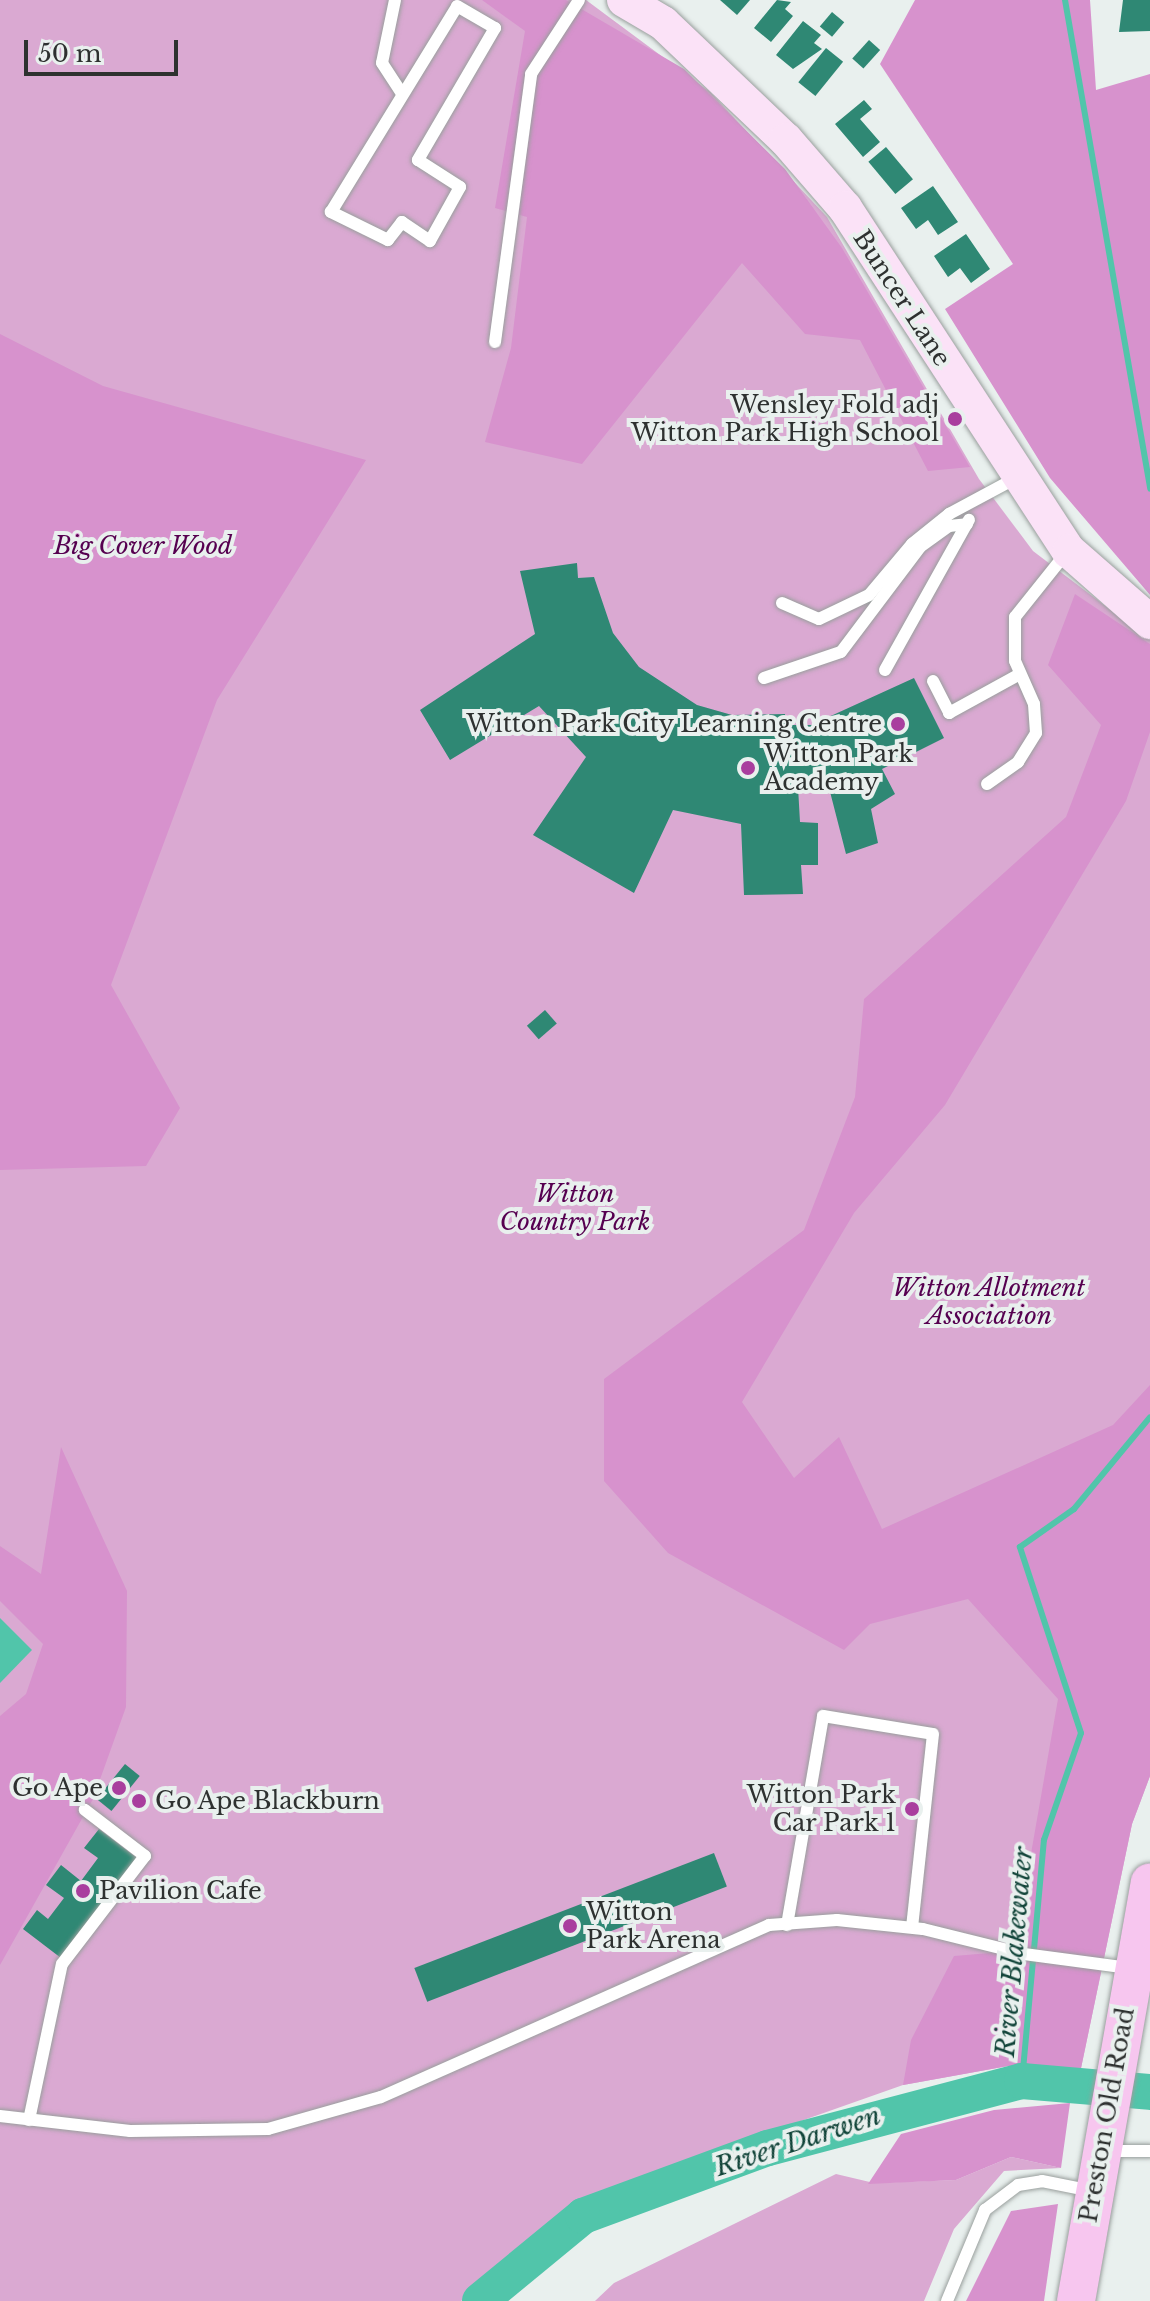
<!DOCTYPE html>
<style>
body{margin:0}
#map{position:relative;width:1150px;height:2301px;overflow:hidden;background:#e9f0ee;font-family:"Libre Baskerville",serif}
div>[style]{position:absolute}
.green>*{inset:0;background:#daa9d2}
.forest>*{inset:0;background:#d792cd}
.water>*{inset:0;background:#51c5aa}
.stream>*{height:6px;margin:-3px;padding:0 3px;transform-origin:3px;border-radius:3px;background:#51c5aa}
.river>*{height:36px;margin:-18px;padding:0 18px;transform-origin:18px;border-radius:18px;background:#51c5aa}
.building>*{inset:0;background:#2f8874;transform-origin:0 0}
.roads{filter:drop-shadow(0 0 2px #999f9d) drop-shadow(0 0 2px #999f9d)}
.lane>*{height:12px;margin:-6px;padding:0 6px;transform-origin:6px;border-radius:6px;background:#fff}
.secondary>*{height:34px;margin:-17px;padding:0 17px;transform-origin:17px;border-radius:17px;background:#fbe2f7}
.primary>*{height:38px;margin:-19px;padding:0 19px;transform-origin:19px;border-radius:19px;background:#f7c6ef}
.dots>*{width:22px;height:22px;translate:-50% -50%;box-sizing:border-box;border:4px solid #e9f0ee;border-radius:50%}
span{translate:-50% -50%;white-space:nowrap;text-align:center;line-height:1.15;-webkit-text-stroke:8px #e9f0ee;paint-order:stroke}
.street-label{font-size:24px;color:#2e3130}
.poi-label{font-size:24px;color:#2e3130}
.right{translate:-100% -50%;text-align:right}
.left{translate:0 -50%;text-align:left}
.park-label{font-size:24px;color:#560050;font-style:italic}
.water-label{font-size:26px;color:#114439;font-style:italic}
.scale{position:absolute;left:24px;top:40px;width:154px;height:36px;box-sizing:border-box;border:4px solid #2e3130;border-top:0;padding-left:10px;font-size:24px;line-height:28px;white-space:nowrap;color:#2e3130;-webkit-text-stroke:6px #e9f0ee;paint-order:stroke}
</style>
<div id="map">
<div class="green">
<div style="clip-path:polygon(0 0,586px 0,710px 92px,827px 217px,979px 479px,1033px 551px,1150px 640px,1150px 1776px,1132px 1824px,1080px 2073px,1008px 2066px,903px 2085px,602px 2191px,461px 2301px,0 2301px)"></div>
<div style="clip-path:polygon(1011px 2157px,1061px 2168px,1004px 2171px,954px 2229px,924px 2301px,595px 2301px,614px 2283px,836px 2174px,874px 2183px,956px 2180px)"></div>
</div>
<div class="forest">
<div style="clip-path:polygon(482px 0,566px 0,684px 69px,785px 169px,842px 248px,970px 467px,928px 471px,860px 340px,805px 334px,742px 263px,582px 464px,485px 442px,511px 348px,527px 217px,495px 208px,525px 31px)"></div>
<div style="clip-path:polygon(915px 0,1090px 0,1096px 90px,1150px 74px,1150px 595px,1050px 478px,945px 309px,1013px 264px,880px 64px)"></div>
<div style="clip-path:polygon(0 334px,103px 386px,366px 460px,217px 700px,111px 985px,180px 1108px,146px 1166px,0 1170px)"></div>
<div style="clip-path:polygon(1075px 594px,1150px 644px,1150px 732px,1126px 801px,945px 1105px,854px 1213px,742px 1402px,794px 1478px,839px 1437px,882px 1529px,1113px 1425px,1150px 1385px,1150px 1776px,1132px 1824px,1080px 2073px,1008px 2066px,903px 2085px,911px 2040px,954px 1956px,1014px 1951px,1058px 1699px,968px 1599px,870px 1624px,844px 1650px,668px 1553px,604px 1481px,604px 1379px,804px 1230px,855px 1097px,864px 999px,1066px 817px,1101px 725px,1048px 665px)"></div>
<div style="clip-path:polygon(61px 1447px,127px 1591px,126px 1707px,93px 1799px,0 1965px,0 1716px,26px 1694px,43px 1644px,0 1601px,0 1546px,41px 1574px)"></div>
<div style="clip-path:polygon(1070px 2103px,1061px 2168px,1011px 2157px,956px 2180px,868px 2184px,901px 2134px,994px 2110px)"></div>
<div style="clip-path:polygon(1058px 2204px,1044px 2301px,966px 2301px,1011px 2211px)"></div>
</div>
<div class="water">
<div style="clip-path:polygon(0 1618px,32px 1650px,0 1683px)"></div>
</div>
<div class="stream">
<div style="left:1065px;top:0;width:496px;rotate:80.1deg"></div>
<div style="left:1022px;top:2081px;width:242px;rotate:-84.8deg"></div>
<div style="left:1044px;top:1840px;width:113px;rotate:-70.9deg"></div>
<div style="left:1081px;top:1733px;width:196px;rotate:-108.2deg"></div>
<div style="left:1020px;top:1547px;width:66px;rotate:-35.1deg"></div>
<div style="left:1074px;top:1509px;width:119px;rotate:-50.4deg"></div>
</div>
<div class="river">
<div style="left:480px;top:2301px;width:134px;rotate:-39.5deg"></div>
<div style="left:583px;top:2216px;width:197px;rotate:-20.2deg"></div>
<div style="left:768px;top:2148px;width:263px;rotate:-14.8deg"></div>
<div style="left:1022px;top:2081px;width:128px;rotate:4.9deg"></div>
</div>
<div class="building">
<div style="clip-path:polygon(720px 0,750px 0,737px 15px)"></div>
<div style="clip-path:polygon(777px 0,791px 2px,785px 9px,793px 16px,771px 42px,754px 28px)"></div>
<div style="clip-path:polygon(1123px 0,1150px 0,1150px 31px,1119px 32px)"></div>
<div style="left:832px;top:12px;width:16px;height:19px;rotate:40deg"></div>
<div style="clip-path:polygon(803px 21px,821px 35px,814px 43px,822px 49px,793px 69px,776px 55px)"></div>
<div style="left:869px;top:40px;width:15px;height:25px;rotate:42deg"></div>
<div style="left:826px;top:48px;width:22px;height:44px;rotate:39deg"></div>
<div style="clip-path:polygon(864px 100px,872px 109px,860px 119px,880px 142px,863px 157px,835px 124px)"></div>
<div style="left:886px;top:147px;width:42px;height:23px;rotate:50deg"></div>
<div style="clip-path:polygon(933px 186px,958px 222px,938px 235px,928px 220px,916px 229px,901px 208px)"></div>
<div style="clip-path:polygon(966px 234px,990px 269px,971px 283px,960px 268px,948px 277px,934px 256px)"></div>
<div style="clip-path:polygon(577px 563px,578px 578px,594px 577px,613px 633px,639px 667px,697px 705px,732px 715px,785px 714px,786px 725px,811px 725px,914px 678px,944px 738px,882px 769px,895px 794px,871px 809px,878px 843px,846px 854px,827px 780px,798px 787px,800px 822px,818px 823px,818px 865px,801px 865px,803px 894px,744px 895px,741px 824px,673px 810px,634px 893px,533px 835px,586px 757px,539px 706px,450px 760px,420px 710px,535px 634px,520px 571px)"></div>
<div style="left:545px;top:1010px;width:18px;height:24px;rotate:49deg"></div>
<div style="left:125px;top:1764px;width:19px;height:45px;rotate:39deg"></div>
<div style="clip-path:polygon(99px 1829px,137px 1858px,61px 1958px,23px 1929px,37px 1910px,48px 1919px,64px 1898px,46px 1885px,61px 1865px,81px 1881px,98px 1858px,84px 1848px)"></div>
<div style="left:714px;top:1853px;width:36px;height:321px;rotate:69deg"></div>
</div>
<div class="roads">
<div class="lane">
<div style="left:395px;top:0;width:64px;rotate:101.7deg"></div>
<div style="left:382px;top:63px;width:35px;rotate:57deg"></div>
<div style="left:457px;top:6px;width:44px;rotate:30.1deg"></div>
<div style="left:495px;top:28px;width:153px;rotate:120.3deg"></div>
<div style="left:418px;top:160px;width:50px;rotate:32.7deg"></div>
<div style="left:460px;top:187px;width:62px;rotate:119.1deg"></div>
<div style="left:430px;top:241px;width:34px;rotate:-146deg"></div>
<div style="left:402px;top:222px;width:23px;rotate:128deg"></div>
<div style="left:388px;top:240px;width:64px;rotate:-153.8deg"></div>
<div style="left:331px;top:212px;width:241px;rotate:-58.5deg"></div>
<div style="left:495px;top:342px;width:270px;rotate:-82.3deg"></div>
<div style="left:531px;top:74px;width:88px;rotate:-57deg"></div>
<div style="left:782px;top:603px;width:40px;rotate:23.4deg"></div>
<div style="left:819px;top:619px;width:55px;rotate:-25.6deg"></div>
<div style="left:869px;top:595px;width:67px;rotate:-49.9deg"></div>
<div style="left:912px;top:544px;width:48px;rotate:-39deg"></div>
<div style="left:949px;top:514px;width:78px;rotate:-28.2deg"></div>
<div style="left:885px;top:670px;width:172px;rotate:-60.8deg"></div>
<div style="left:764px;top:678px;width:81px;rotate:-18.7deg"></div>
<div style="left:841px;top:652px;width:131px;rotate:-53deg"></div>
<div style="left:920px;top:547px;width:36px;rotate:-36deg"></div>
<div style="left:949px;top:526px;width:18px;rotate:-6deg"></div>
<div style="left:933px;top:681px;width:36px;rotate:63deg"></div>
<div style="left:949px;top:713px;width:81px;rotate:-28.8deg"></div>
<div style="left:987px;top:784px;width:38px;rotate:-35deg"></div>
<div style="left:1018px;top:762px;width:34px;rotate:-58deg"></div>
<div style="left:1036px;top:733px;width:29px;rotate:-94deg"></div>
<div style="left:1034px;top:704px;width:47px;rotate:-113.8deg"></div>
<div style="left:1015px;top:661px;width:44px;rotate:-90deg"></div>
<div style="left:1015px;top:617px;width:82px;rotate:-51.4deg"></div>
<div style="left:787px;top:1925px;width:212px;rotate:-80.2deg"></div>
<div style="left:823px;top:1716px;width:111px;rotate:9.3deg"></div>
<div style="left:933px;top:1734px;width:194px;rotate:96.2deg"></div>
<div style="left:0;top:2116px;width:131px;rotate:6.6deg"></div>
<div style="left:130px;top:2131px;width:138px;rotate:-0.8deg"></div>
<div style="left:268px;top:2129px;width:117px;rotate:-15.8deg"></div>
<div style="left:381px;top:2097px;width:424px;rotate:-23.9deg"></div>
<div style="left:769px;top:1925px;width:68px;rotate:-4.2deg"></div>
<div style="left:837px;top:1920px;width:86px;rotate:6deg"></div>
<div style="left:923px;top:1929px;width:104px;rotate:13.9deg"></div>
<div style="left:1024px;top:1954px;width:106px;rotate:7.6deg"></div>
<div style="left:29px;top:2120px;width:159px;rotate:-78.1deg"></div>
<div style="left:62px;top:1964px;width:136px;rotate:-52.5deg"></div>
<div style="left:145px;top:1856px;width:76px;rotate:-142.5deg"></div>
<div style="left:1108px;top:2151px;width:42px"></div>
<div style="left:947px;top:2301px;width:99px;rotate:-67.3deg"></div>
<div style="left:985px;top:2210px;width:41px;rotate:-37.1deg"></div>
<div style="left:1018px;top:2185px;width:24px;rotate:-9deg"></div>
<div style="left:1042px;top:2181px;width:51px;rotate:11.3deg"></div>
</div>
<div class="secondary">
<div style="left:624px;top:0;width:45px;rotate:30.5deg"></div>
<div style="left:663px;top:23px;width:170px;rotate:43.6deg"></div>
<div style="left:786px;top:140px;width:90px;rotate:49.1deg"></div>
<div style="left:845px;top:208px;width:410px;rotate:56.9deg"></div>
<div style="left:1069px;top:551px;width:108px;rotate:41.2deg"></div>
</div>
<div class="primary">
<div style="left:1076px;top:2301px;width:425px;rotate:-80deg"></div>
</div>
</div>
<div class="dots">
<div style="left:955px;top:419px;background:#a93e9e"></div>
<div style="left:898px;top:724px;background:#a93e9e"></div>
<div style="left:748px;top:768px;background:#a93e9e"></div>
<div style="left:119px;top:1788px;background:#a93e9e"></div>
<div style="left:139px;top:1801px;background:#a93e9e"></div>
<div style="left:912px;top:1809px;background:#a93e9e"></div>
<div style="left:83px;top:1891px;background:#a93e9e"></div>
<div style="left:570px;top:1926px;background:#a93e9e"></div>
</div>
<div class="street-label">
<span style="left:902px;top:298px;rotate:57deg">Buncer Lane</span>
<span style="left:1107px;top:2115px;rotate:-80deg">Preston Old Road</span>
</div>
<div class="poi-label">
<span class="right" style="left:939px;top:419px">Wensley Fold adj<br>Witton Park High School</span>
<span class="right" style="left:882px;top:724px">Witton Park City Learning Centre</span>
<span class="left" style="left:764px;top:768px">Witton Park<br>Academy</span>
<span class="right" style="left:103px;top:1788px">Go Ape</span>
<span class="right" style="left:896px;top:1809px">Witton Park<br>Car Park 1</span>
<span class="left" style="left:155px;top:1801px">Go Ape Blackburn</span>
<span class="left" style="left:99px;top:1891px">Pavilion Cafe</span>
<span class="left" style="left:586px;top:1926px">Witton<br>Park Arena</span>
</div>
<div class="park-label">
<span style="left:143px;top:546px">Big Cover Wood</span>
<span style="left:575px;top:1208px">Witton<br>Country Park</span>
<span style="left:989px;top:1302px">Witton Allotment<br>Association</span>
</div>
<div class="water-label">
<span style="left:1015px;top:1952px;rotate:-85deg">River Blakewater</span>
<span style="left:798px;top:2142px;rotate:-18deg">River Darwen</span>
</div>
<div class="scale">50 m</div>
</div>
